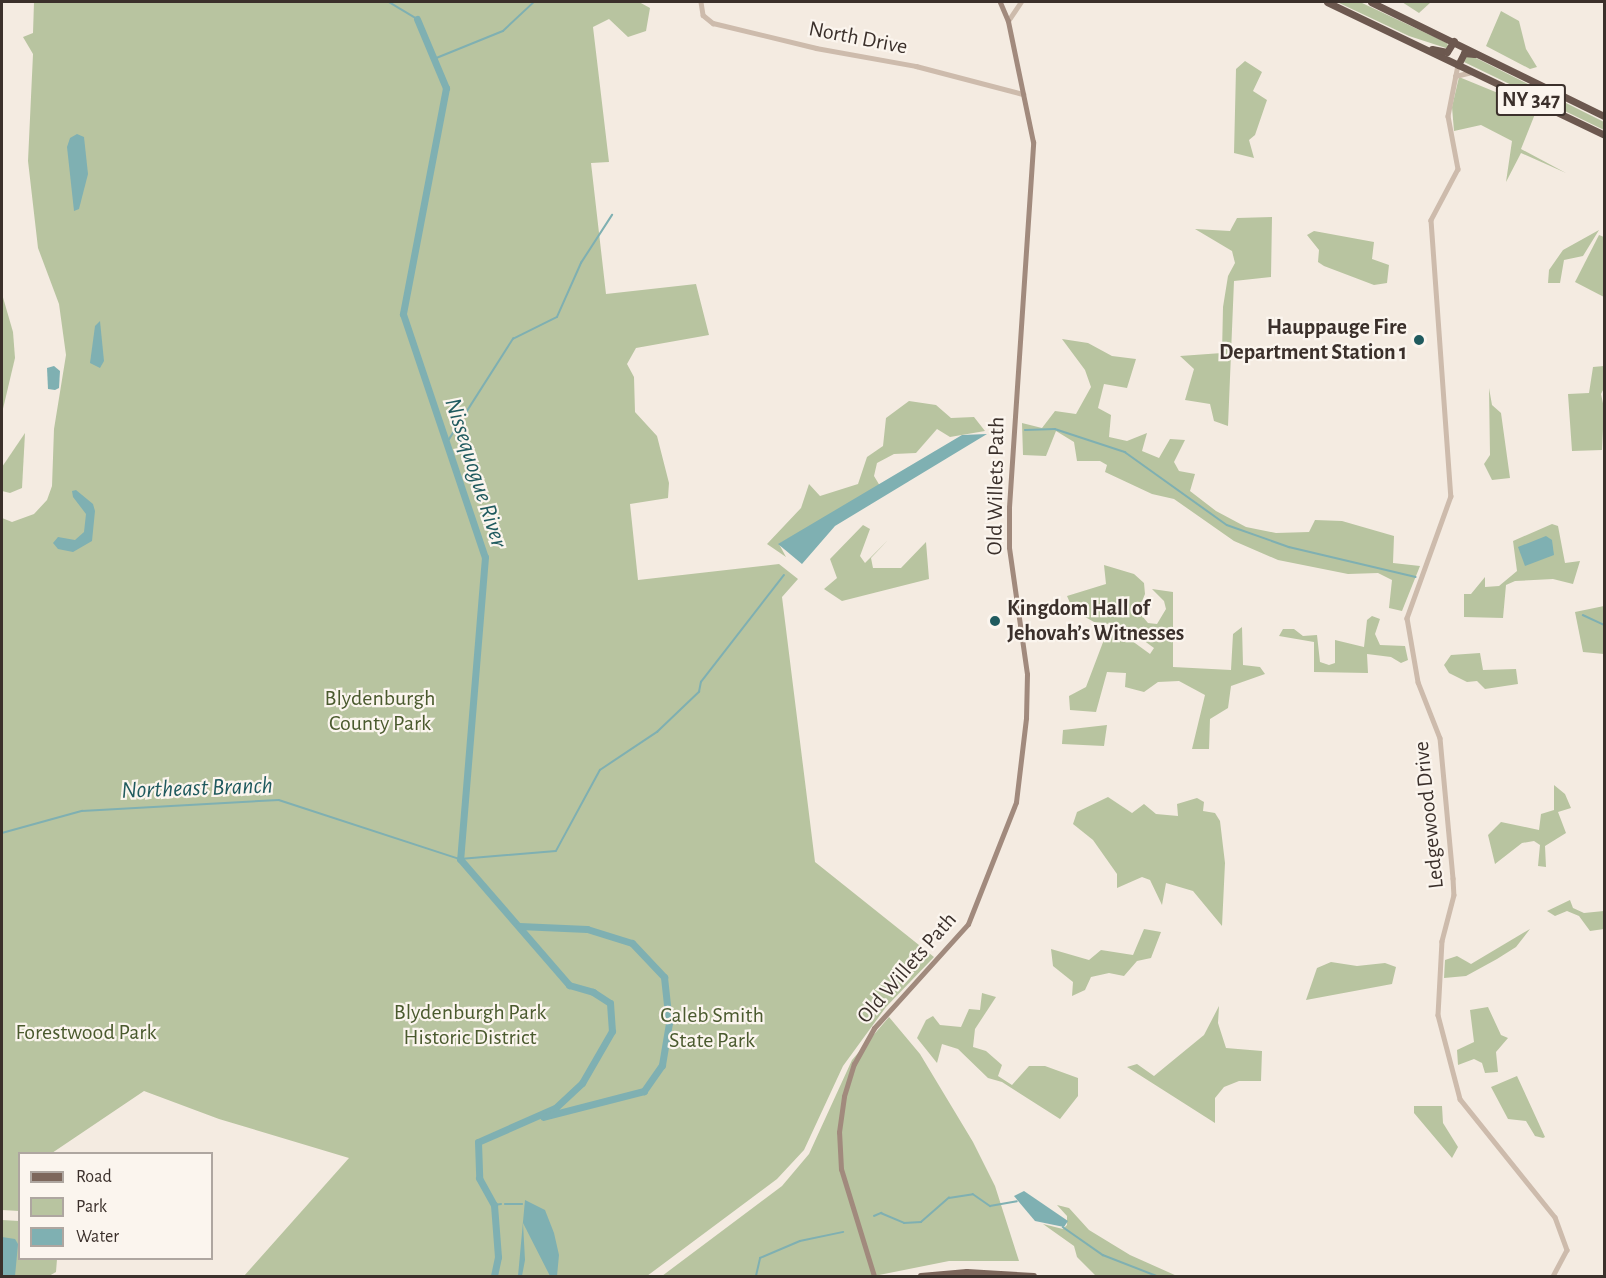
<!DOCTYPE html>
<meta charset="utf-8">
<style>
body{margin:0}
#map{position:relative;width:1606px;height:1278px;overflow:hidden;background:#f4ebe1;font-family:"Alegreya Sans",sans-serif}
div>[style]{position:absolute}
.green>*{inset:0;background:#b8c4a0}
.water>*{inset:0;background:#7fb0b2}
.stream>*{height:1.5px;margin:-0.75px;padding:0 0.75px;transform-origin:0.75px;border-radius:0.75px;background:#7fb0b2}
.river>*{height:7px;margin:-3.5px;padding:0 3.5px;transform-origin:3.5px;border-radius:3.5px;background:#7fb0b2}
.tertiary>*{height:4.5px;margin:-2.25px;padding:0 2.25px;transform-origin:2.25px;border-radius:2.25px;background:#cdbbac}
.secondary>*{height:5px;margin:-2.5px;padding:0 2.5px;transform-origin:2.5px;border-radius:2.5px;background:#a18a7d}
.primary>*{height:6px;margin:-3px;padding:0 3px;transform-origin:3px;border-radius:3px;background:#7d675c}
.trunk>*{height:7px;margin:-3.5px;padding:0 3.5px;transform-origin:3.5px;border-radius:3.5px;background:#6c584f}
.dots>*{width:16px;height:16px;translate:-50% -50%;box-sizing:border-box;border:3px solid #fbf5ee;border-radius:50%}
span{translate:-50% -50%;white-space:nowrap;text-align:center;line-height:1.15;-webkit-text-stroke:4.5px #fbf5ee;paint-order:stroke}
.shield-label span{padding:2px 4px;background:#fbf5ee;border:2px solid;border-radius:4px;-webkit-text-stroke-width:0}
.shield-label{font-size:21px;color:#3b302b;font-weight:700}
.street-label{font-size:22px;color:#3b302b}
.poi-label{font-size:22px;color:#3b302b;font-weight:700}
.right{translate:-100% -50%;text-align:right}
.left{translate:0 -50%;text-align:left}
.park-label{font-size:22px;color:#4a5a2e}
.water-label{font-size:24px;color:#1f5a5e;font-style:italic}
.frame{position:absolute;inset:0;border:3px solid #3b302b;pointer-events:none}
.legend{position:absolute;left:18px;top:1152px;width:195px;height:108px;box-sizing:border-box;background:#fbf5ee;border:2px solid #aea6a0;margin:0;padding:8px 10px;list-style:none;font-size:18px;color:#3b302b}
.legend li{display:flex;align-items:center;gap:12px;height:30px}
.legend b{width:30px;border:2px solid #aea6a0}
</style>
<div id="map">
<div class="green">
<div style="clip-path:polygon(34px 2px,639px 2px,650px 8px,646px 31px,628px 37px,609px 19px,593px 27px,609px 162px,591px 163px,606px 294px,696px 284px,709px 335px,636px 348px,627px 364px,634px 377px,635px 412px,657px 436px,669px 483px,668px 498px,630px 504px,638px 580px,779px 564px,798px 579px,782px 597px,815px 862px,934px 957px,886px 1007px,843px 1066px,804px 1150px,777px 1179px,647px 1276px,244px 1276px,349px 1158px,219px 1119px,144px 1091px,52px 1153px,20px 1154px,19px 1211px,2px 1210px,2px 518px,12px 522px,34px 514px,47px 500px,52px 486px,54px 429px,66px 355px,59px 304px,38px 248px,28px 161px,33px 54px,23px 37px,33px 33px)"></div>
<div style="clip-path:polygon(1337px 2px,1360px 2px,1447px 43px,1449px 49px,1409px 36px)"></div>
<div style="clip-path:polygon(1402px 2px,1431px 2px,1419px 13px)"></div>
<div style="clip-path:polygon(1501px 11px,1519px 21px,1526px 49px,1537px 67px,1530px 69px,1486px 46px)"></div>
<div style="clip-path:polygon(1468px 54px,1604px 122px,1604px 130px,1464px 62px)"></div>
<div style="clip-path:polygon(1245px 61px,1262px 72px,1253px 91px,1267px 100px,1255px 135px,1249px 140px,1254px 158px,1234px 153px,1236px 69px)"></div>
<div style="clip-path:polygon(1459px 77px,1537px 109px,1521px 149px,1566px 173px,1521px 153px,1506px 182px,1512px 141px,1481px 125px,1454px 131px,1452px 107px)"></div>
<div style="clip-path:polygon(1272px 217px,1271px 277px,1234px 281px,1228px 426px,1214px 421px,1210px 404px,1185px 400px,1194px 369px,1180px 356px,1222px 353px,1223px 307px,1228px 276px,1235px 263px,1232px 251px,1195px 229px,1230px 231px,1237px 218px)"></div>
<div style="clip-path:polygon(1599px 230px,1583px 256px,1564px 260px,1560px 283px,1548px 283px,1549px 270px,1563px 250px)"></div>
<div style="clip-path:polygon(1314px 231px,1374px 242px,1372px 259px,1389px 265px,1387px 283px,1374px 285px,1324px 266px,1318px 262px,1319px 250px,1307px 235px)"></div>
<div style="clip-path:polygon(1599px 235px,1604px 237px,1604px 297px,1575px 282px)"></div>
<div style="clip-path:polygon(2px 294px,13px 332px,15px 358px,2px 413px)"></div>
<div style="clip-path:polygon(1062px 339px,1088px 343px,1112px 356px,1136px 359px,1127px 388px,1104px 384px,1098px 408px,1111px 415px,1109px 437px,1127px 441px,1147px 433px,1142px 451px,1159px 458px,1170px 439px,1185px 440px,1174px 462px,1179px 471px,1195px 474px,1190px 491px,1216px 511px,1246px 527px,1276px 533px,1309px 532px,1315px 520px,1342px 521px,1394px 536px,1393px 563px,1420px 566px,1402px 611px,1389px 608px,1392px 580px,1378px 573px,1348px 574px,1278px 560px,1234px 541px,1174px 499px,1152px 494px,1105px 472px,1107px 465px,1100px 461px,1077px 461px,1074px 442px,1056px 431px,1046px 456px,1023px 455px,1022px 423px,1042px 428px,1055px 411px,1076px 414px,1091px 387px,1085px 370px)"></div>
<div style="clip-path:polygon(1604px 366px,1604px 388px,1601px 394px,1604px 408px,1602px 450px,1572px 451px,1568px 394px,1589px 393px,1593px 367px)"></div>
<div style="clip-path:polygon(1489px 388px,1492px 405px,1501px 413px,1510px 478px,1492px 480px,1484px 464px,1490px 455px)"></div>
<div style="clip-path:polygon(909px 401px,936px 405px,951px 418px,974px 417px,985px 431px,950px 437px,937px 429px,916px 453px,894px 454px,877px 463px,874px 476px,880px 486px,779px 544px,786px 557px,767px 544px,801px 508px,809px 484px,820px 496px,858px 484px,867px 457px,883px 446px,886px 418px)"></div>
<div style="clip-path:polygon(25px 433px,22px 488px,10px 493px,2px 491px,2px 467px)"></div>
<div style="clip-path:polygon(1552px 524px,1558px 526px,1565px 563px,1580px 561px,1573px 584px,1553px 579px,1515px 581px,1506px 585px,1503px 618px,1464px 617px,1464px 594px,1471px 594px,1485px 577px,1485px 587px,1499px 586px,1517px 571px,1513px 541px)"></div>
<div style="clip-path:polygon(863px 525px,870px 529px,860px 556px,865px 563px,888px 540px,871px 558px,873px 568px,901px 568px,926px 542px,929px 579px,842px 601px,824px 589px,837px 578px,830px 559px)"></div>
<div style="clip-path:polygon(1104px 565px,1134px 574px,1144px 583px,1145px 594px,1138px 611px,1148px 623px,1157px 624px,1166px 609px,1164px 601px,1152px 589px,1173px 592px,1173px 667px,1231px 670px,1233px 634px,1242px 627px,1243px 665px,1260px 667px,1265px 674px,1231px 686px,1228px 708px,1210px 719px,1209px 749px,1192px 749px,1205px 695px,1179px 681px,1158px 682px,1144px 692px,1125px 687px,1126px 673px,1107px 672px,1096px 712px,1070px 710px,1069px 696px,1086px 687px,1105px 637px,1118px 634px,1128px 638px,1150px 654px,1154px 648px,1124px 626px,1094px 622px,1073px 610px,1067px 596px,1106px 584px)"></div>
<div style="clip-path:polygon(1604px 606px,1604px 654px,1583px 652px,1575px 612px)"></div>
<div style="clip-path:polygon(1372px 616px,1380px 619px,1375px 634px,1380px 645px,1405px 646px,1408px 660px,1401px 663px,1391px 657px,1367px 654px,1368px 673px,1314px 672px,1314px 642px,1279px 636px,1283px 629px,1294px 629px,1303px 636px,1317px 635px,1320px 662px,1329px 665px,1335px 663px,1335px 640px,1364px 647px,1367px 620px)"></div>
<div style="clip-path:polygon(1480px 653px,1483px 670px,1516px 669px,1518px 684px,1485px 689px,1477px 681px,1467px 682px,1449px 673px,1444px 665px,1451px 655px)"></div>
<div style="clip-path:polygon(1107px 725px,1104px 746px,1062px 744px,1063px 730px)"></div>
<div style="clip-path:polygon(1554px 785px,1565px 794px,1571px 808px,1558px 812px,1566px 833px,1545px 846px,1546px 867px,1538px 866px,1540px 845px,1534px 841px,1522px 843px,1495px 864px,1488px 835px,1501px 822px,1539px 830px,1541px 814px,1554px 810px)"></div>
<div style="clip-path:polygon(1108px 797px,1132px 813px,1144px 804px,1156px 814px,1178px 816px,1177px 804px,1197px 798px,1204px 802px,1203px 811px,1215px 813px,1220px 821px,1225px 863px,1222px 926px,1193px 891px,1166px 883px,1162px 905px,1150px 880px,1142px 877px,1117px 888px,1117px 874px,1093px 840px,1073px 824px,1077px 812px)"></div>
<div style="clip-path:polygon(1570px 900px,1573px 908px,1584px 913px,1604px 911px,1604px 929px,1590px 931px,1579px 916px,1567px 911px,1555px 916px,1547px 911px)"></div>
<div style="clip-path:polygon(1144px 929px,1161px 932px,1151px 958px,1137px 961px,1124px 976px,1109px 973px,1091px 977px,1085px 990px,1072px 996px,1073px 982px,1053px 966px,1051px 949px,1089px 960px,1101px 950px,1133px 955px)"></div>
<div style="clip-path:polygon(1530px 929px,1516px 947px,1497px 959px,1466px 976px,1444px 978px,1445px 960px,1457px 956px,1471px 964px)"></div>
<div style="clip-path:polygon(1331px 962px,1357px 966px,1385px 963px,1396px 967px,1392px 984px,1306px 1000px,1317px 968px)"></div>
<div style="clip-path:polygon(982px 993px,996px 997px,975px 1029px,973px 1047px,986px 1051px,1002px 1065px,998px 1076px,1012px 1085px,1029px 1066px,1045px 1066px,1078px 1078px,1078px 1096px,1060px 1119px,1002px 1082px,988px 1078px,958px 1049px,942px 1044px,937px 1063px,917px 1038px,926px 1020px,933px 1016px,940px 1025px,961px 1027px,969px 1009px,980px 1010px)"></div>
<div style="clip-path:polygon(1219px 1006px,1218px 1023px,1226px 1048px,1262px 1051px,1261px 1081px,1239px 1081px,1224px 1087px,1215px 1098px,1215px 1123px,1127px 1067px,1137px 1064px,1154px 1076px,1204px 1035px)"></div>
<div style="clip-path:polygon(1488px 1007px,1501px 1035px,1508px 1038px,1496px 1052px,1498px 1072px,1485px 1073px,1482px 1063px,1474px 1059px,1458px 1065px,1457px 1050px,1474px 1042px,1470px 1010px)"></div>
<div style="clip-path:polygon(889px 1017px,920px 1054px,973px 1142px,995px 1186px,1019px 1261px,949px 1261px,874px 1276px,662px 1276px,782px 1186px,809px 1154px,852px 1060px)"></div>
<div style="clip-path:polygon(1517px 1076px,1545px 1137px,1543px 1138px,1535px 1136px,1526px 1121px,1508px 1119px,1491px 1087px)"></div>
<div style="clip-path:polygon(1414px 1106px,1442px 1106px,1443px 1123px,1458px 1147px,1452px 1158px,1414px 1113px)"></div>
<div style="clip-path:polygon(1057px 1205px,1069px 1208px,1089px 1230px,1130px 1255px,1177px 1276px,1096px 1276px,1077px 1257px,1074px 1246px,1043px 1224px,1063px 1229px,1067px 1225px,1067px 1216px)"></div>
<div style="clip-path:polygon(2px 1220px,19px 1221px,20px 1258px,57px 1259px,56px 1272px,49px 1276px,15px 1276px,15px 1264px,2px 1237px)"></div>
</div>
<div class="water">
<div style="clip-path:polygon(77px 134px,84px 137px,88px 174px,79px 209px,74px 211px,67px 147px,70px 138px)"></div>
<div style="clip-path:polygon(100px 321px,104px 361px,100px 368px,90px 363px,95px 326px)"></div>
<div style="clip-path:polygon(54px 366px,60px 371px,59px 388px,55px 390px,48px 389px,47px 368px)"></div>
<div style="clip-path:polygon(987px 434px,835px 526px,802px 564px,778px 544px,962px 435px)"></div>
<div style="clip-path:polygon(76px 490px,93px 504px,95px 511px,92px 541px,73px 552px,58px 549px,53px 543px,58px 537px,75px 540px,84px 532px,86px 514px,73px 497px,72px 491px)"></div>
<div style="clip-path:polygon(1546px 536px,1552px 540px,1554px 555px,1525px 566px,1518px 547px)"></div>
<div style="clip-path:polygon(1024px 1191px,1068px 1221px,1064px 1227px,1035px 1221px,1014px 1196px)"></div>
<div style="clip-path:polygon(525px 1200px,545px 1210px,554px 1233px,559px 1255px,557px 1276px,550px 1276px,523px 1223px,525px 1260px,522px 1276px,518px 1276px)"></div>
<div style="clip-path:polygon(2px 1237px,15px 1239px,18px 1244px,15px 1276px,2px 1276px)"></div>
</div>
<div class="stream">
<div style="left:389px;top:2px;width:33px;rotate:31deg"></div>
<div style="left:434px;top:59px;width:74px;rotate:-22.1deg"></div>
<div style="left:503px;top:31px;width:42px;rotate:-43.1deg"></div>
<div style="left:1025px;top:430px;width:30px;rotate:-2deg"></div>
<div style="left:1055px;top:429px;width:74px;rotate:18.2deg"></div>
<div style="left:1125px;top:452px;width:125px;rotate:35.6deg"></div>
<div style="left:1227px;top:525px;width:66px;rotate:19.5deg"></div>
<div style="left:1289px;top:547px;width:130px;rotate:13.3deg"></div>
<div style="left:993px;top:432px;width:4px;rotate:-27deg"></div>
<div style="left:446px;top:444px;width:125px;rotate:-57.5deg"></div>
<div style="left:513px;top:339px;width:49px;rotate:-26.6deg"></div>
<div style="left:557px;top:317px;width:59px;rotate:-66deg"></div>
<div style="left:581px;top:263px;width:57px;rotate:-57.1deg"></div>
<div style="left:1583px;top:615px;width:23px;rotate:25deg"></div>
<div style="left:2px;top:833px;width:83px;rotate:-15.4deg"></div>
<div style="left:82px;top:811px;width:197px;rotate:-3.2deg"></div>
<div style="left:279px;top:800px;width:190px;rotate:18.1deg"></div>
<div style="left:460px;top:859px;width:96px;rotate:-4.8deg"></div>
<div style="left:556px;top:851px;width:92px;rotate:-61.5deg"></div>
<div style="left:600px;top:770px;width:69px;rotate:-33.7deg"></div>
<div style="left:657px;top:732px;width:58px;rotate:-43.6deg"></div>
<div style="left:699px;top:692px;width:10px;rotate:-79deg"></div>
<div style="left:701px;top:682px;width:135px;rotate:-52.2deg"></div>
<div style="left:505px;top:1204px;width:17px"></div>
<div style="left:494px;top:1205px;width:7px;rotate:-8deg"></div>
<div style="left:874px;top:1216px;width:8px;rotate:-23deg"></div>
<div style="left:881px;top:1213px;width:25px;rotate:23deg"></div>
<div style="left:904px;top:1223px;width:17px;rotate:-3deg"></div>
<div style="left:921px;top:1222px;width:37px;rotate:-41deg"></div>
<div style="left:949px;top:1198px;width:24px;rotate:-9deg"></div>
<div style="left:973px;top:1194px;width:21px;rotate:35deg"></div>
<div style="left:990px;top:1206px;width:27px;rotate:-10deg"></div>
<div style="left:1063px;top:1227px;width:49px;rotate:35deg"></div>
<div style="left:1103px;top:1255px;width:58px;rotate:21.3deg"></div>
<div style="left:756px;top:1276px;width:18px;rotate:-77deg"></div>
<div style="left:760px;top:1258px;width:43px;rotate:-23deg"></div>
<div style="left:800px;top:1241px;width:44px;rotate:-11.8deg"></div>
</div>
<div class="river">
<div style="left:417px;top:19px;width:75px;rotate:67.2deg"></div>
<div style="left:446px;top:88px;width:230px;rotate:100.8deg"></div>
<div style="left:403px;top:314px;width:256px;rotate:71.4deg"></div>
<div style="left:485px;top:557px;width:303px;rotate:94.7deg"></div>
<div style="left:460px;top:859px;width:167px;rotate:49.1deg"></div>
<div style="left:569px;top:985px;width:25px;rotate:16deg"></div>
<div style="left:593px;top:992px;width:20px;rotate:33deg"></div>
<div style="left:610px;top:1003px;width:28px;rotate:86deg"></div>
<div style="left:612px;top:1031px;width:60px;rotate:120deg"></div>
<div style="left:582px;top:1083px;width:37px;rotate:137deg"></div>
<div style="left:555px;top:1108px;width:84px;rotate:156.2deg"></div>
<div style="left:478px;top:1142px;width:36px;rotate:88deg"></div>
<div style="left:479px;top:1178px;width:31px;rotate:61deg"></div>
<div style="left:494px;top:1205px;width:52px;rotate:85.6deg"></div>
<div style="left:498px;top:1257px;width:19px;rotate:102deg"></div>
<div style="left:519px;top:926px;width:68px;rotate:2.5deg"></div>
<div style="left:587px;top:929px;width:47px;rotate:17.3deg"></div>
<div style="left:632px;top:943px;width:47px;rotate:46.7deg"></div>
<div style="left:664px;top:977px;width:46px;rotate:83.8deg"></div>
<div style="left:669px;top:1023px;width:43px;rotate:99.5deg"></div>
<div style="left:662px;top:1065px;width:32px;rotate:125deg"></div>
<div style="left:644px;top:1091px;width:104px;rotate:165.6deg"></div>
</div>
<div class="tertiary">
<div style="left:701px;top:2px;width:13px;rotate:81deg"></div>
<div style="left:703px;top:15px;width:13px;rotate:39deg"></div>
<div style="left:713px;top:23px;width:106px;rotate:13.6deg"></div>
<div style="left:816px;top:48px;width:102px;rotate:10.2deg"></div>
<div style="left:916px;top:66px;width:111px;rotate:14.7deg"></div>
<div style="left:1008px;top:21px;width:23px;rotate:-56deg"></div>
<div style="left:1458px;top:65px;width:52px;rotate:101.1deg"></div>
<div style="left:1448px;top:116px;width:54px;rotate:79.3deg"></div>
<div style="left:1458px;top:169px;width:58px;rotate:117.9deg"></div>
<div style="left:1431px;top:220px;width:277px;rotate:85.9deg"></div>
<div style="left:1451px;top:496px;width:130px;rotate:109.8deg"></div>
<div style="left:1407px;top:618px;width:65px;rotate:80.2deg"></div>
<div style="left:1418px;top:682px;width:60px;rotate:68.6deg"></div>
<div style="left:1440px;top:738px;width:141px;rotate:84.7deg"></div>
<div style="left:1453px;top:878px;width:17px;rotate:87deg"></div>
<div style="left:1454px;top:895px;width:48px;rotate:104.6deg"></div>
<div style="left:1442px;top:941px;width:74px;rotate:93.1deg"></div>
<div style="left:1438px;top:1015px;width:87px;rotate:75.3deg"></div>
<div style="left:1460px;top:1099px;width:151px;rotate:51.2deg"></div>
<div style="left:1555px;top:1217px;width:35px;rotate:70deg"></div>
<div style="left:1567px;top:1250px;width:30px;rotate:118deg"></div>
<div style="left:1455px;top:76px;width:17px;rotate:-13deg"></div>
</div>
<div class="secondary">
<div style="left:874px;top:1276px;width:112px;rotate:-107.1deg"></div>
<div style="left:841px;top:1169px;width:37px;rotate:-93deg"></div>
<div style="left:839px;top:1132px;width:36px;rotate:-82deg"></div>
<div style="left:844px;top:1096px;width:34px;rotate:-73deg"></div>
<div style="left:854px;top:1064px;width:41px;rotate:-60.9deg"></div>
<div style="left:874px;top:1028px;width:140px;rotate:-47.9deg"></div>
<div style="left:968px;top:924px;width:131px;rotate:-68.5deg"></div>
<div style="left:1016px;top:802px;width:85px;rotate:-83.2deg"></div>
<div style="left:1026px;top:718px;width:44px;rotate:-88.7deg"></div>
<div style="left:1027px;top:674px;width:128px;rotate:-98.1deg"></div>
<div style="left:1009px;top:547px;width:40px;rotate:-90deg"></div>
<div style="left:1009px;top:507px;width:366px;rotate:-86.2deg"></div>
<div style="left:1033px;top:142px;width:124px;rotate:-101.7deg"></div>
<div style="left:1008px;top:21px;width:21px;rotate:-113deg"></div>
</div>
<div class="primary">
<div style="left:921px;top:1276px;width:46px;rotate:-5deg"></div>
<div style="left:967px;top:1272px;width:67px;rotate:3.4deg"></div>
</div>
<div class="trunk">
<div style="left:1327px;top:2px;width:307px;rotate:25.6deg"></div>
<div style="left:1371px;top:2px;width:259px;rotate:26.1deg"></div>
<div style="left:1432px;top:49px;width:15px;rotate:11deg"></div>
<div style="left:1447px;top:52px;width:13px;rotate:-58deg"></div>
<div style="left:1458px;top:65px;width:13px;rotate:-63deg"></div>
<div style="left:1464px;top:53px;width:10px;rotate:6deg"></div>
</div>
<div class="dots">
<div style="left:1419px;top:340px;background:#1f5a5e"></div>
<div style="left:995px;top:621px;background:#1f5a5e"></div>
</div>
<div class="shield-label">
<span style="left:1531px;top:100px">NY 347</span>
</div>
<div class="street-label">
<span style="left:858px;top:38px;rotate:11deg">North Drive</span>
<span style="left:996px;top:486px;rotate:-89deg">Old Willets Path</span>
<span style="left:1429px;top:815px;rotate:-96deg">Ledgewood Drive</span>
<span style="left:907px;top:968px;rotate:-49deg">Old Willets Path</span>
</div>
<div class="poi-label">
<span class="right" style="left:1407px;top:340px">Hauppauge Fire<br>Department Station 1</span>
<span class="left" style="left:1007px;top:621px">Kingdom Hall of<br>Jehovah’s Witnesses</span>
</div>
<div class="park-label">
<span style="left:380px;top:711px">Blydenburgh<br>County Park</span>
<span style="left:470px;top:1025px">Blydenburgh Park<br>Historic District</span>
<span style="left:712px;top:1028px">Caleb Smith<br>State Park</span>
<span style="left:86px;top:1033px">Forestwood Park</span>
</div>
<div class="water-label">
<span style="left:475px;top:473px;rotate:72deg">Nissequogue River</span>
<span style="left:197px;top:789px;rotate:-2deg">Northeast Branch</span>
</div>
<div class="frame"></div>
<ul class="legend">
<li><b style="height:8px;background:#7d675c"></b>Road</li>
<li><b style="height:16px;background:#b8c4a0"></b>Park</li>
<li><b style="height:16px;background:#7fb0b2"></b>Water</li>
</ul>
</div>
